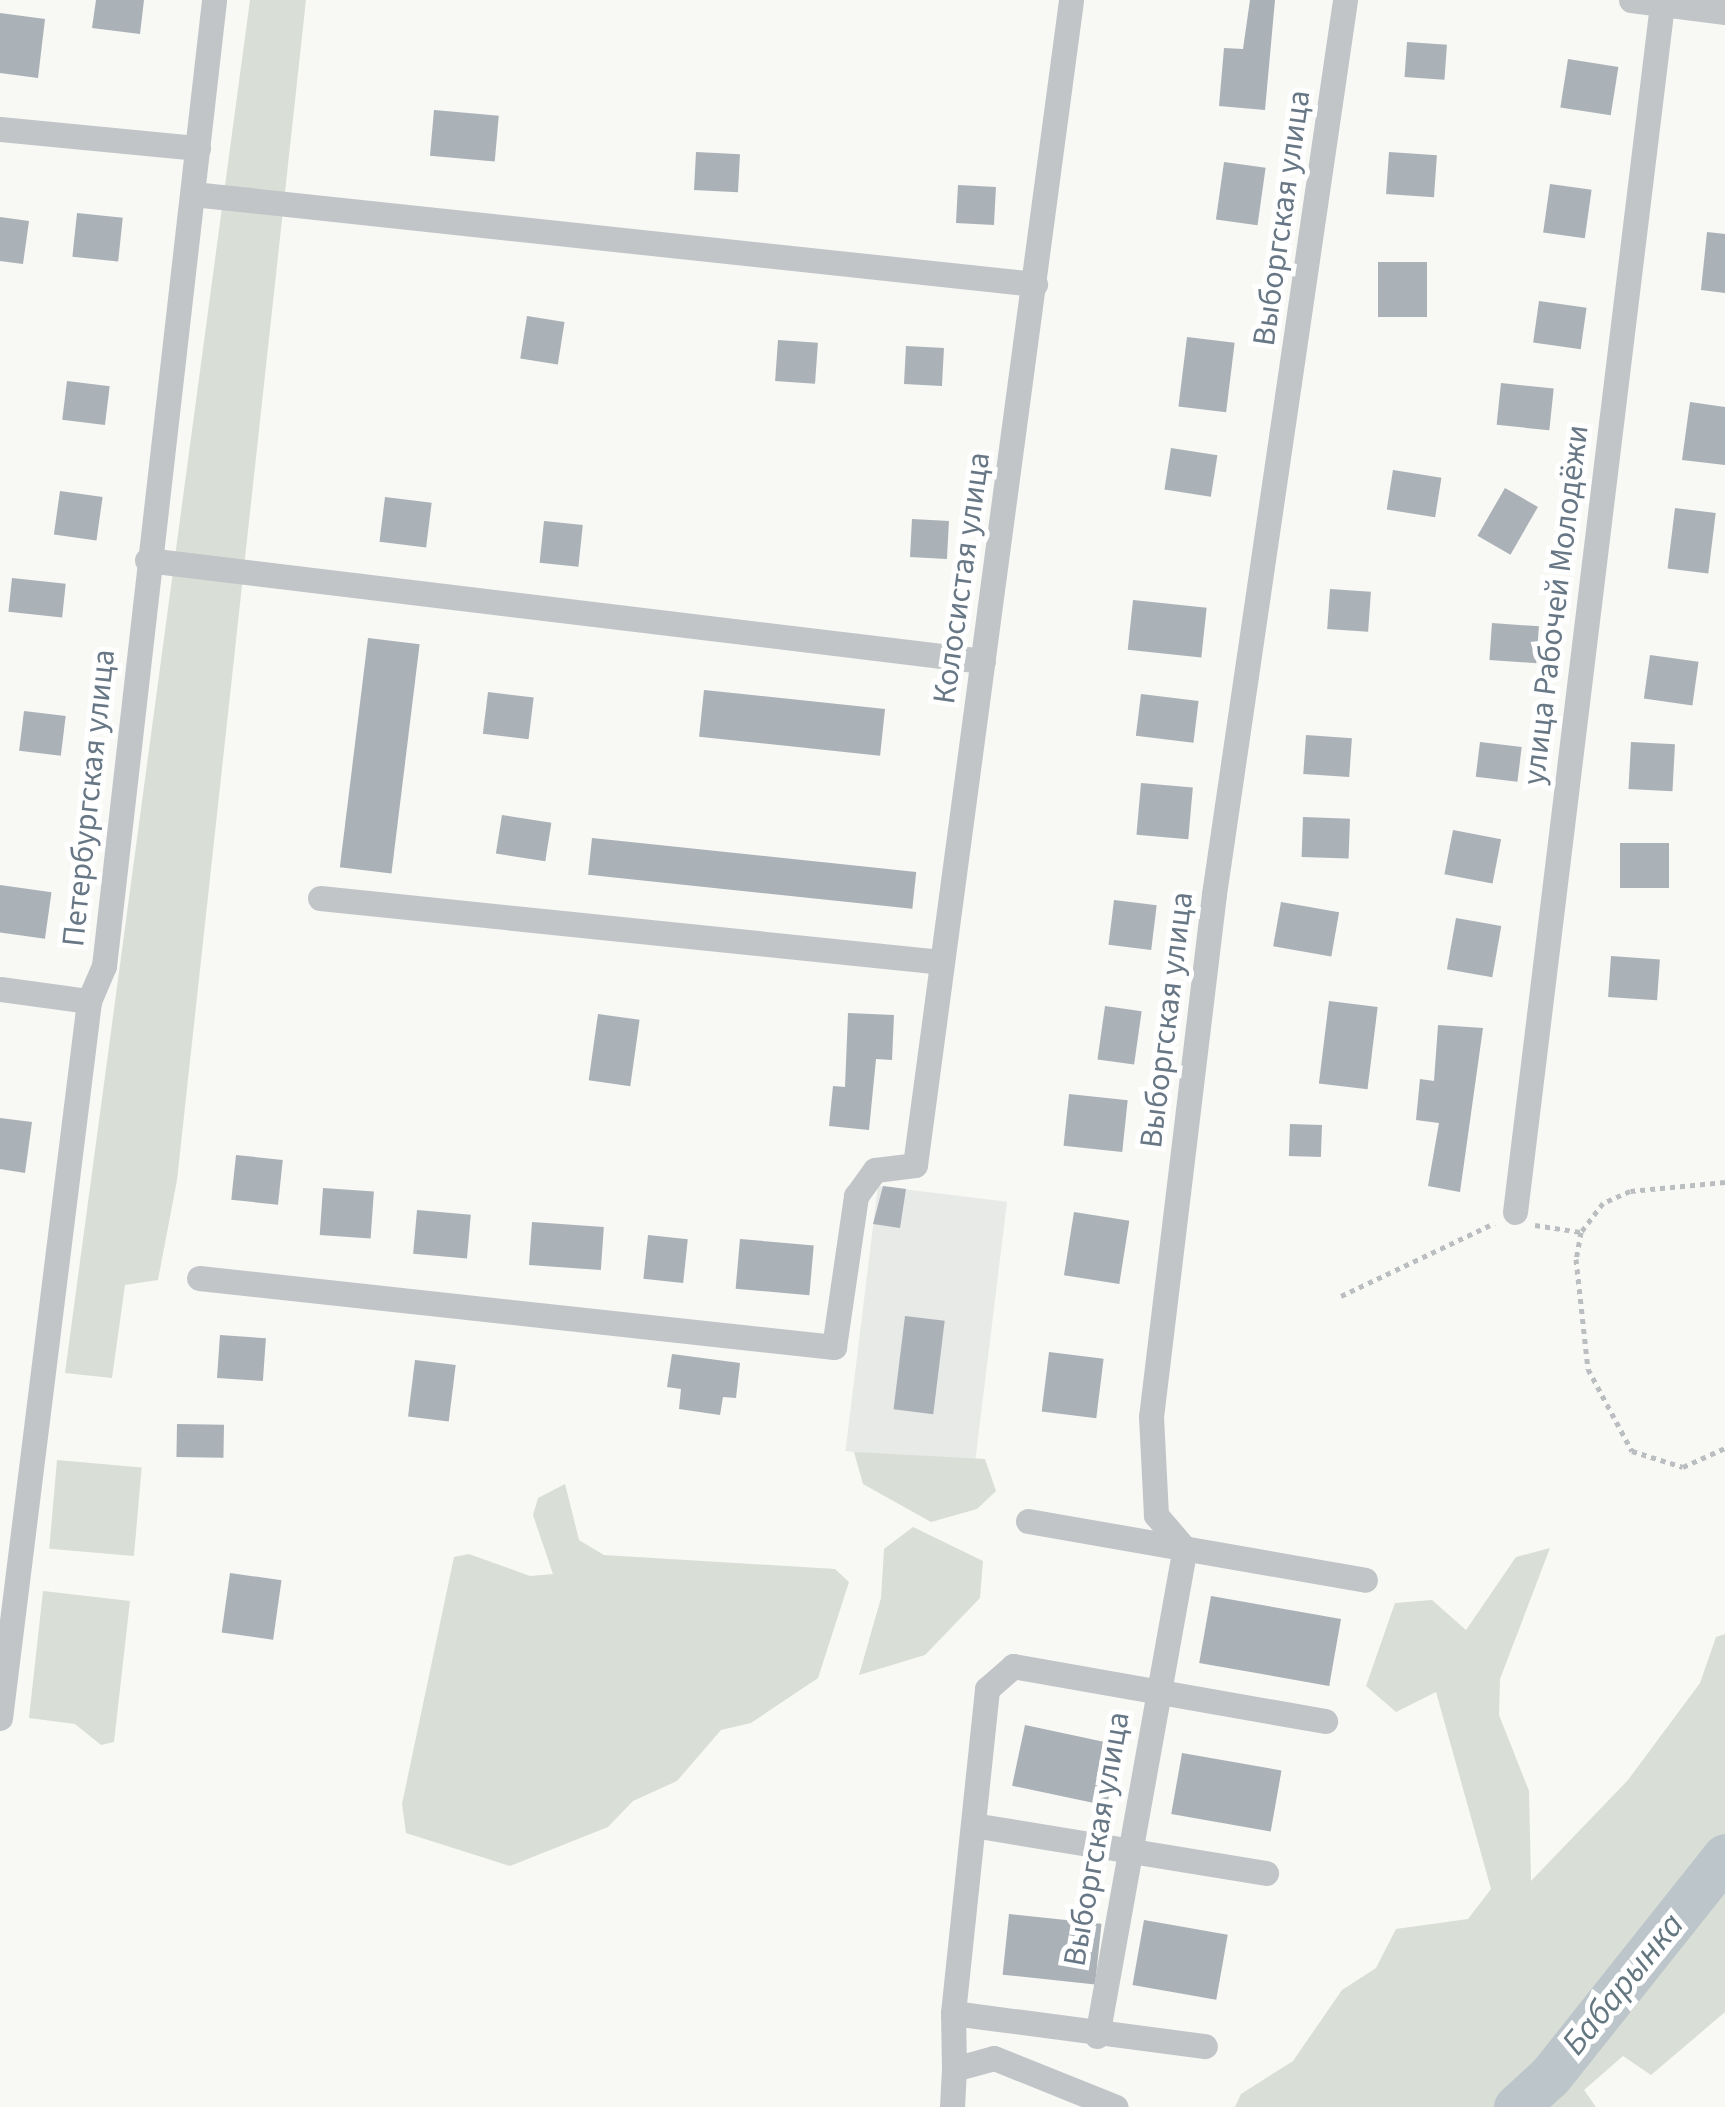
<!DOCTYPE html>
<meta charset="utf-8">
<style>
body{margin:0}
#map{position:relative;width:1725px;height:2107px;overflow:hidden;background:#f8f8f5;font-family:"Source Sans 3",sans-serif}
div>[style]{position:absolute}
.built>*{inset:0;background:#e8eae8;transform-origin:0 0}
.green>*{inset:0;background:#d9ded6;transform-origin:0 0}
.river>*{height:45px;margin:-22.5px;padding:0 22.5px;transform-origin:22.5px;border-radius:22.5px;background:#bcc5ca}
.building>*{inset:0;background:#aab1b7;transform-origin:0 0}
.path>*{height:5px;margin-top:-2.5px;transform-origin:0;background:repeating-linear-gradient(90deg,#bbbec0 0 5px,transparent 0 10px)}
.minor>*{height:25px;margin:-12.5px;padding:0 12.5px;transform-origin:12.5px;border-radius:12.5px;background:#c1c5c8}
span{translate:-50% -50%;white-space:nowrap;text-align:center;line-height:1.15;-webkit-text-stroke:10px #fff;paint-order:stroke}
.street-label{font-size:32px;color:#687785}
.water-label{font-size:35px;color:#647780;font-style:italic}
</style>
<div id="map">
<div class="built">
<div style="left:878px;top:1186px;width:130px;height:267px;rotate:7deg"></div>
</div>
<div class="green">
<div style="clip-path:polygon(250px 0,306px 0,177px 1180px,158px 1280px,125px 1285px,112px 1378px,65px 1373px)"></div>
<div style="clip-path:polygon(854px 1452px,985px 1459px,996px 1491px,977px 1509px,931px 1522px,863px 1484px)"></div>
<div style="left:57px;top:1460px;width:85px;height:89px;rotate:5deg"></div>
<div style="clip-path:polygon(565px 1484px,579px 1540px,604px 1555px,835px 1569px,849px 1582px,818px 1678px,751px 1723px,721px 1730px,677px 1781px,633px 1801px,608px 1827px,510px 1866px,406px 1833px,402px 1804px,454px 1557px,469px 1554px,530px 1576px,553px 1574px,533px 1515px,538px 1498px)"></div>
<div style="clip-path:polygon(913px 1527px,983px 1561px,980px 1598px,925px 1655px,859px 1675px,881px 1598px,884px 1549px)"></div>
<div style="clip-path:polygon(1550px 1548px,1500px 1679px,1499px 1715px,1529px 1791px,1531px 1881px,1628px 1780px,1700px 1683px,1716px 1637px,1725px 1634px,1725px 2012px,1651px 2075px,1623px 2056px,1584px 2090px,1596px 2107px,1235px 2107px,1241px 2094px,1293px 2061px,1342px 1990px,1376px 1968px,1396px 1929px,1468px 1919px,1491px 1889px,1436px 1692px,1396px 1712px,1366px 1686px,1395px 1603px,1432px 1600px,1466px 1630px,1516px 1557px)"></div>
<div style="clip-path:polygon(43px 1591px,130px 1601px,114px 1742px,101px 1745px,75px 1724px,29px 1718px)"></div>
</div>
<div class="river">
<div style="left:1516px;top:2107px;width:46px;rotate:-42.4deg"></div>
<div style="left:1550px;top:2076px;width:281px;rotate:-51.5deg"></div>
</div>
<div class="building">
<div style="clip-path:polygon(96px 0,144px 0,140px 34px,92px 28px)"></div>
<div style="clip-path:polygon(1250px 0,1275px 0,1265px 110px,1219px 106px,1224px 48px,1243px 49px)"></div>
<div style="clip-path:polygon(0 13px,45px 19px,38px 78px,0 73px)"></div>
<div style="left:1407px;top:42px;width:40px;height:35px;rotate:4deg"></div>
<div style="left:1568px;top:59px;width:51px;height:49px;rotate:9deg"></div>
<div style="left:434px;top:110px;width:65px;height:46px;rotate:5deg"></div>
<div style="left:696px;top:152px;width:44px;height:38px;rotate:3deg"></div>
<div style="left:1389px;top:152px;width:48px;height:42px;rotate:4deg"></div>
<div style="left:1224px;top:162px;width:42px;height:58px;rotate:8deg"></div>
<div style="left:1550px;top:184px;width:42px;height:49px;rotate:8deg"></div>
<div style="left:958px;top:185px;width:38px;height:38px;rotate:3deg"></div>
<div style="left:77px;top:213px;width:46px;height:44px;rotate:6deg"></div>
<div style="clip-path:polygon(0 217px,29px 221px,23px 264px,0 261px)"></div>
<div style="clip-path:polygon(1707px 232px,1725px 234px,1725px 293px,1701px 290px)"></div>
<div style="left:1378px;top:262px;width:49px;height:55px"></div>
<div style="left:1539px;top:301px;width:48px;height:42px;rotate:8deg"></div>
<div style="left:527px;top:316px;width:38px;height:43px;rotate:9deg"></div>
<div style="left:1187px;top:337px;width:48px;height:70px;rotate:7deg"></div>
<div style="left:778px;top:340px;width:40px;height:41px;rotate:4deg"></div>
<div style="left:906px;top:346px;width:38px;height:38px;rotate:3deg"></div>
<div style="left:67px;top:381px;width:43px;height:39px;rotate:7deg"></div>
<div style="left:1501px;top:383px;width:53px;height:42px;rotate:6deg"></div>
<div style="clip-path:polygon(1690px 402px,1725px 407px,1725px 465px,1682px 460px)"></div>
<div style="left:1171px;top:448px;width:47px;height:42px;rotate:9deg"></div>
<div style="left:1393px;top:470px;width:49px;height:40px;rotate:9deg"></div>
<div style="left:1505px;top:488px;width:38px;height:55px;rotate:30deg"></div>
<div style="left:60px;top:491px;width:43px;height:44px;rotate:8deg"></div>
<div style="left:385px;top:497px;width:47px;height:45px;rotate:7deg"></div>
<div style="left:1675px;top:508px;width:41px;height:61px;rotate:7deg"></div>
<div style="left:912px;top:519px;width:37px;height:38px;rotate:3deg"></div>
<div style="left:544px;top:521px;width:39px;height:42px;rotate:6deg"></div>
<div style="left:12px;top:578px;width:54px;height:34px;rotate:6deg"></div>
<div style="left:1330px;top:589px;width:41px;height:40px;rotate:4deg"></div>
<div style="left:1133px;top:600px;width:74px;height:50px;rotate:6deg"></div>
<div style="left:1492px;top:623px;width:47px;height:37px;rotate:4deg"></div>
<div style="left:368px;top:638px;width:52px;height:231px;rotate:7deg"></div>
<div style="left:1650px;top:655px;width:49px;height:44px;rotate:8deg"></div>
<div style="left:704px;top:690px;width:182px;height:47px;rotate:6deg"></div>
<div style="left:488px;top:692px;width:46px;height:42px;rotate:7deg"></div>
<div style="left:1141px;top:694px;width:58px;height:42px;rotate:7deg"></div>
<div style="left:24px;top:711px;width:42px;height:40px;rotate:7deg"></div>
<div style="left:1306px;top:735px;width:46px;height:39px;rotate:4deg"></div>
<div style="left:1480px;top:742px;width:42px;height:35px;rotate:7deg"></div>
<div style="left:1631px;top:742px;width:44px;height:47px;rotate:3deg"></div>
<div style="left:1141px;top:783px;width:52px;height:52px;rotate:5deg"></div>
<div style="left:502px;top:815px;width:50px;height:39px;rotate:9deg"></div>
<div style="left:1303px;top:817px;width:47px;height:40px;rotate:2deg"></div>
<div style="left:1453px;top:830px;width:49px;height:45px;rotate:11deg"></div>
<div style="left:592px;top:838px;width:326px;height:37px;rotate:6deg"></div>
<div style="left:1620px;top:843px;width:49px;height:45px"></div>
<div style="left:0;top:885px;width:52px;height:47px;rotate:8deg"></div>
<div style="left:1114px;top:900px;width:43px;height:45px;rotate:7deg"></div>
<div style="left:1281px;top:902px;width:59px;height:45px;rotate:10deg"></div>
<div style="left:1456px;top:918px;width:46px;height:52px;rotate:10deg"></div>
<div style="left:1611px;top:956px;width:49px;height:41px;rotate:4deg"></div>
<div style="left:1329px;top:1001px;width:49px;height:83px;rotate:7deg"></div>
<div style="left:1105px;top:1006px;width:37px;height:54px;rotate:8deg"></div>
<div style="clip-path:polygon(848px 1013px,894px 1015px,892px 1060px,876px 1059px,869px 1130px,829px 1126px,833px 1086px,845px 1087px)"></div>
<div style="left:598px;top:1014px;width:42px;height:67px;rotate:8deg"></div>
<div style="clip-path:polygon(1438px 1025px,1483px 1028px,1460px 1192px,1428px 1186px,1439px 1123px,1416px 1120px,1420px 1079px,1434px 1081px)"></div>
<div style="left:1069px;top:1094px;width:59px;height:52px;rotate:6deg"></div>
<div style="clip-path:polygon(0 1118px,32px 1122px,25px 1173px,0 1169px)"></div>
<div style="left:1290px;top:1124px;width:32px;height:32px;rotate:2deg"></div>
<div style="left:236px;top:1155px;width:47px;height:45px;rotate:6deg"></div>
<div style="clip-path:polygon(883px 1186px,906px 1189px,900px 1228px,873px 1224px)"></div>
<div style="left:323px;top:1188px;width:51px;height:47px;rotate:4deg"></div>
<div style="left:417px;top:1210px;width:54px;height:44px;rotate:5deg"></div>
<div style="left:1074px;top:1212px;width:56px;height:64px;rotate:9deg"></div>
<div style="left:532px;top:1222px;width:72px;height:43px;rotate:4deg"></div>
<div style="left:648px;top:1235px;width:40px;height:44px;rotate:6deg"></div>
<div style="left:740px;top:1239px;width:74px;height:50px;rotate:5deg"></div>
<div style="left:905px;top:1316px;width:40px;height:94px;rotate:7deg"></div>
<div style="left:220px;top:1335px;width:46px;height:43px;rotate:4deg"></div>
<div style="left:1049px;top:1352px;width:55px;height:60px;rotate:7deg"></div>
<div style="clip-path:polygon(672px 1354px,740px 1363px,736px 1398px,723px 1397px,720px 1415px,679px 1409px,681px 1389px,667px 1387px)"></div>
<div style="left:415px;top:1360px;width:41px;height:57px;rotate:7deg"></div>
<div style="left:177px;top:1424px;width:47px;height:33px;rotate:1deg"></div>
<div style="left:230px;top:1573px;width:52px;height:60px;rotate:8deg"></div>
<div style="left:1211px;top:1596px;width:132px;height:68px;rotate:10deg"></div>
<div style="left:1025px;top:1725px;width:97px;height:62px;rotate:12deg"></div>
<div style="left:1182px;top:1753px;width:101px;height:62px;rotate:10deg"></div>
<div style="left:1009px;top:1914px;width:93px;height:61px;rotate:6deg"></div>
<div style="left:1144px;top:1920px;width:85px;height:66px;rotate:10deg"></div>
</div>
<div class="path">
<div style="left:1725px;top:1182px;width:95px;rotate:174.6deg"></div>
<div style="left:1630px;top:1191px;width:30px;rotate:156deg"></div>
<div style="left:1603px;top:1203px;width:36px;rotate:127deg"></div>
<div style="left:1581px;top:1232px;width:27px;rotate:100deg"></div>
<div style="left:1576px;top:1259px;width:111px;rotate:83.8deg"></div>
<div style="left:1588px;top:1369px;width:93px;rotate:61.8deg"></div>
<div style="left:1632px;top:1451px;width:53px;rotate:17.4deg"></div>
<div style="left:1683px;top:1467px;width:46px;rotate:-24.3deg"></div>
<div style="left:1535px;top:1225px;width:47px;rotate:8.7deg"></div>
<div style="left:1341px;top:1296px;width:170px;rotate:-25.4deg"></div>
</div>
<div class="minor">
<div style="left:1631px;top:0;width:95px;rotate:7.3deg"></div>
<div style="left:0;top:129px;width:199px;rotate:5.5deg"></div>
<div style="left:193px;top:194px;width:847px;rotate:6.1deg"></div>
<div style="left:147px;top:560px;width:842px;rotate:6.89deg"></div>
<div style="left:320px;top:898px;width:624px;rotate:5.88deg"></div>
<div style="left:0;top:989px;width:90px;rotate:7.7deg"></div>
<div style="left:1515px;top:1212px;width:1216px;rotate:-83.06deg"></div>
<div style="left:199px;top:1278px;width:639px;rotate:6.2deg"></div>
<div style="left:834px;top:1347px;width:153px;rotate:-81.7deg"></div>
<div style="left:856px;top:1196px;width:32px;rotate:-54deg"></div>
<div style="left:875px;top:1170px;width:40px;rotate:-7.1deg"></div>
<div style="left:915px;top:1165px;width:1175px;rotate:-82.37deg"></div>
<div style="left:1028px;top:1521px;width:342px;rotate:9.9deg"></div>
<div style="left:0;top:1718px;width:723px;rotate:-82.92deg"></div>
<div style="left:89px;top:1001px;width:38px;rotate:-67deg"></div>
<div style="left:104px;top:966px;width:972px;rotate:-83.5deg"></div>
<div style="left:973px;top:1825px;width:297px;rotate:9.3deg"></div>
<div style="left:953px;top:2013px;width:254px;rotate:7.5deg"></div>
<div style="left:1097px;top:2036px;width:495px;rotate:-79.8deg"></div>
<div style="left:1185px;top:1549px;width:45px;rotate:-130.5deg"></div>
<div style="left:1156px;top:1515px;width:98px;rotate:-92.9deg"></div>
<div style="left:1151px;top:1417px;width:527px;rotate:-83.13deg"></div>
<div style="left:1214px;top:894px;width:904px;rotate:-81.66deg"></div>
<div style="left:954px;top:2069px;width:56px;rotate:-91deg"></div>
<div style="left:953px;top:2013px;width:326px;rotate:-84deg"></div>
<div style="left:987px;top:1689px;width:35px;rotate:-41deg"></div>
<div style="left:1013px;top:1666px;width:317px;rotate:10deg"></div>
<div style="left:952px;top:2107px;width:38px;rotate:-87deg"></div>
<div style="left:954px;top:2069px;width:41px;rotate:-15.4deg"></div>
<div style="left:994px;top:2058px;width:131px;rotate:21.9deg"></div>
</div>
<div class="street-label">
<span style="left:1282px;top:218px;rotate:-82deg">Выборгская улица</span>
<span style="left:962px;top:578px;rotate:-82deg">Колосистая улица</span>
<span style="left:1556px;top:605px;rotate:-83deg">улица Рабочей Молодёжи</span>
<span style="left:89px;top:798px;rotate:-84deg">Петербургская улица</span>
<span style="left:1167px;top:1020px;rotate:-83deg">Выборгская улица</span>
<span style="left:1097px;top:1839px;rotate:-80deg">Выборгская улица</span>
</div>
<div class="water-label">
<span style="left:1623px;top:1984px;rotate:-51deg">Бабарынка</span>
</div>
</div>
